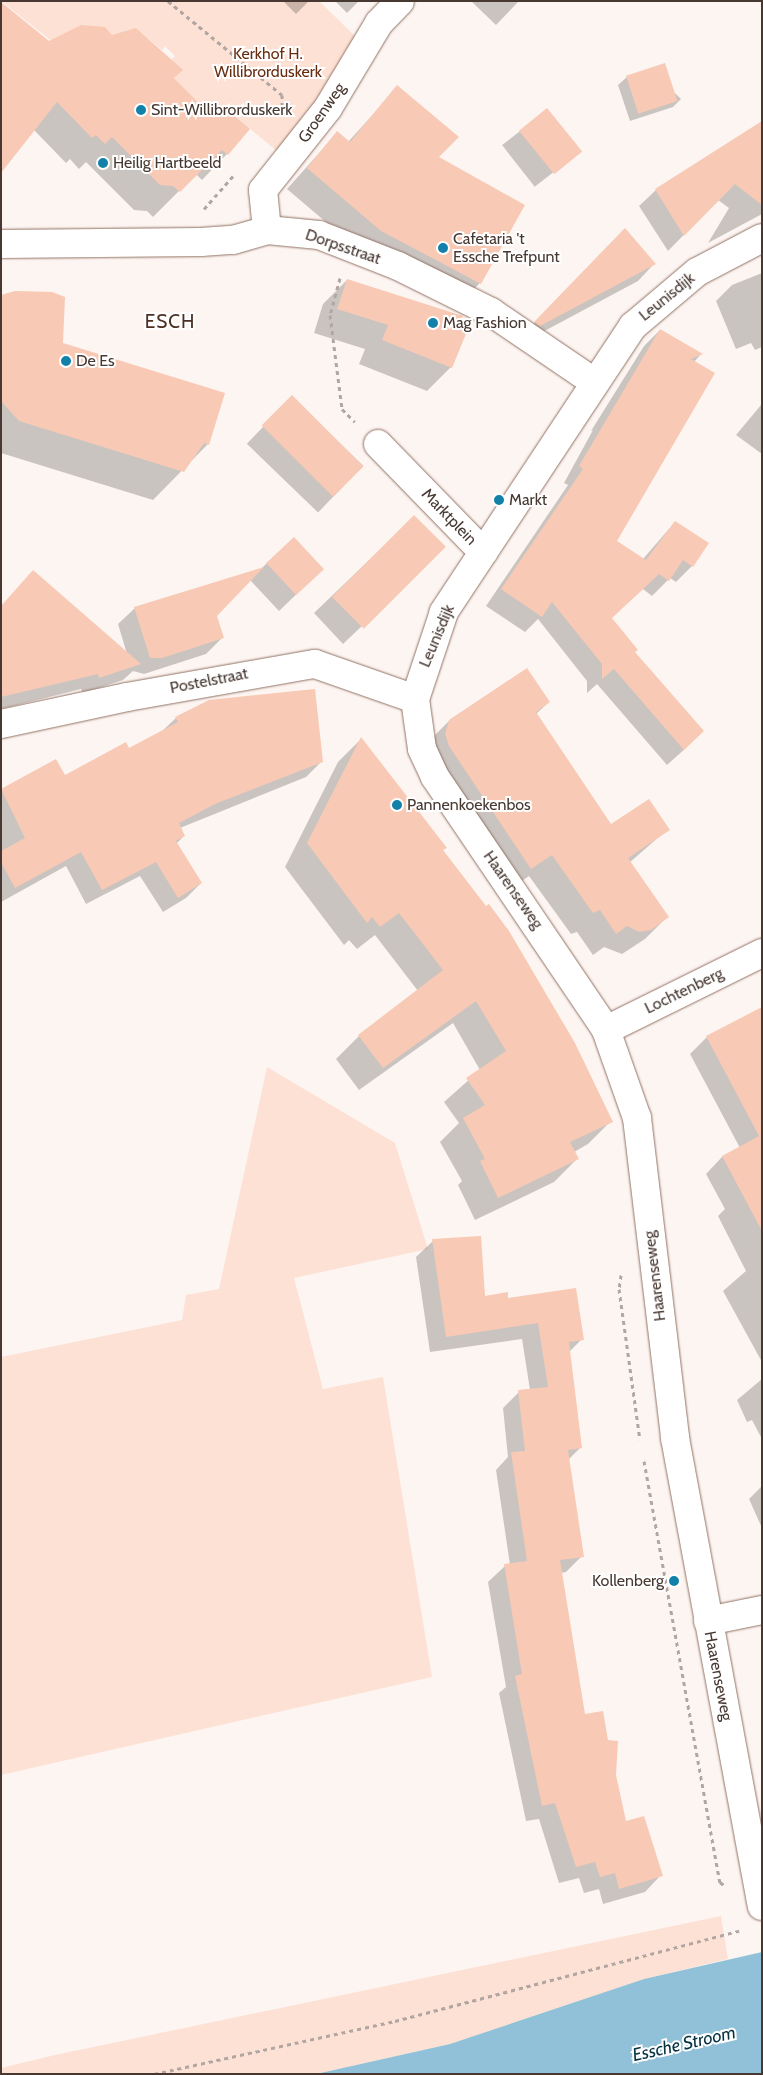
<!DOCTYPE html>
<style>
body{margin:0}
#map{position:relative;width:763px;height:2075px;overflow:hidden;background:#fdf5f2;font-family:Cabin,sans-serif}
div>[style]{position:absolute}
.green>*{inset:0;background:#fde1d4}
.water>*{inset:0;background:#91c1d8}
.shadow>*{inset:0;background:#0003;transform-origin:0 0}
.building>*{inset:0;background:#f8c9b4;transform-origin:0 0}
.path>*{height:3px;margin-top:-1.5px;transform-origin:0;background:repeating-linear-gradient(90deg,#b1a6a2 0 4px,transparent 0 8px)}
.roads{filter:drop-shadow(0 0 1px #927263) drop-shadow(0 0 1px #927263)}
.street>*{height:28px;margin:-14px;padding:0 14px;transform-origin:14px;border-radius:14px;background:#fff}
.secondary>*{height:28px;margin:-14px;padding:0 14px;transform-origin:14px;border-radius:14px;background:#fff}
.dots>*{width:14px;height:14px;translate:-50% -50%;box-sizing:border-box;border:2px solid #fff;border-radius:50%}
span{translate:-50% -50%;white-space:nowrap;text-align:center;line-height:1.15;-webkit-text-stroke:4px #fff;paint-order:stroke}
.park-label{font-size:16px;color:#672e12}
.poi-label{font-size:16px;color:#473832}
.left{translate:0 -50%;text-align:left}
.right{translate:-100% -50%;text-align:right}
.street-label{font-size:16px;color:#473832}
.water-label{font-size:18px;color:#083344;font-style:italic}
.quarter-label{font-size:19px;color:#4c2f23;letter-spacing:1px}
.frame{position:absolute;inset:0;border:2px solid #473832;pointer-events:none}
</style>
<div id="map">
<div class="green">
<div style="clip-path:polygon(1px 1px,319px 1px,356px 37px,321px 95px,278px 152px,224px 107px,214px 118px,174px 78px,171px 60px,175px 56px,165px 46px,162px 50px,137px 29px,125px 31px,118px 41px,106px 29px,103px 32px,53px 42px)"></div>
<div style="clip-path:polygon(267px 1067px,395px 1143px,428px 1249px,294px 1278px,323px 1389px,383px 1377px,432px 1677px,1px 1775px,1px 1357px,182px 1320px,186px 1295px,219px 1289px)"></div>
<div style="clip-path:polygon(721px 1916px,728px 1959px,644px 1979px,450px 2044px,316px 2074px,1px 2074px,1px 2068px,55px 2055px)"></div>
</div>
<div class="water">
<div style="clip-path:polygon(762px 1952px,762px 2074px,316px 2074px,450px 2044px,644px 1979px)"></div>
</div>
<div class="shadow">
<div style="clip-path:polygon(283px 1px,309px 1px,296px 14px)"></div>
<div style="clip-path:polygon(335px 1px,359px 1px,347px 13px)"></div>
<div style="clip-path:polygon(471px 1px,519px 1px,496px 25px)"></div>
<div style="clip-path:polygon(112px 36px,173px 78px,227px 154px,202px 180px,196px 174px,153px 217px,147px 211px,134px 210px,86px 162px,79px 169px,70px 159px,66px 163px,34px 130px,49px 42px)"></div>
<div style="clip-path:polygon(650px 69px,681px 99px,673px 107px,630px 121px,618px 85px,627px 77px)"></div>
<div style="clip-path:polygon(398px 87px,437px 158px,480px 283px,459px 304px,360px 251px,287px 189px,337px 133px,348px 142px)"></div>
<div style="left:547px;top:110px;width:53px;height:57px;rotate:52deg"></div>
<div style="clip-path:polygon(762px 122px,762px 214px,708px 243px,729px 208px,718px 200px,668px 251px,639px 206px,656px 190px)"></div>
<div style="clip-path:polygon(608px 246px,654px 264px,638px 281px,522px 343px,518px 340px)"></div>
<div style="clip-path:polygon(762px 273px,762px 347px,755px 350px,751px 343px,736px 349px,716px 301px,732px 285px)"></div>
<div style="clip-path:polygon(347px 280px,451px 367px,427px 391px,359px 364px,365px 349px,314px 333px,323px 304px)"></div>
<div style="clip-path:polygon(1px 296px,61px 344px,208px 444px,153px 500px,1px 453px)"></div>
<div style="clip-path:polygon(660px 330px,701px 354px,694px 362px,616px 541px,643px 559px,675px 522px,692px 566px,676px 582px,670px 578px,652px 596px,643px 589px,611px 618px,687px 747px,667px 765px,597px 684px,587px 693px,587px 681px,538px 619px,525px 632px,486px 606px,568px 485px,564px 483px,593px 430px,591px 431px,644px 346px)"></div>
<div style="left:292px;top:397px;width:99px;height:65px;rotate:44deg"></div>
<div style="clip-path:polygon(761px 405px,762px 405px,762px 454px,736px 435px)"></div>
<div style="clip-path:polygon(414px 517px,427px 564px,343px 644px,314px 613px)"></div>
<div style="clip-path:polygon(267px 563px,305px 586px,279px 611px,250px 580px,215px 616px,222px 638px,206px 654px,144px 674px,133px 671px,123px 680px,83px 693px,81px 689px,1px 709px,1px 611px,127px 654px,118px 624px,135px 608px,260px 570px)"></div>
<div style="clip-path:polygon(549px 702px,536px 714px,611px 826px,668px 829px,629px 863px,667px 917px,645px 939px,622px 954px,604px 947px,593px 955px,577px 932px,571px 934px,529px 876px,509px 890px,427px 743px,449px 721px)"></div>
<div style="clip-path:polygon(176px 718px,321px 762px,306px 777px,180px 828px,184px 836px,176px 844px,201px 883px,186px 898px,163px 912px,140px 876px,86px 904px,66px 866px,1px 902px,1px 790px,56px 761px,64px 777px,129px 750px,160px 733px)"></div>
<div style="clip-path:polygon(361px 739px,442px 851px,611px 1121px,588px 1144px,574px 1152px,577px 1159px,554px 1182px,475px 1220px,458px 1185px,462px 1181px,440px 1142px,459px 1123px,444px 1102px,480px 1070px,453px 1023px,359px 1090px,336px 1059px,359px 1036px,418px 991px,375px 935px,357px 949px,349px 940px,344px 945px,285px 867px,338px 762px)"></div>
<div style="clip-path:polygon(762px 1024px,762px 1362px,723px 1291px,746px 1271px,718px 1216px,725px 1209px,706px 1174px,722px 1157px,740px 1148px,690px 1054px,707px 1037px)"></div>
<div style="clip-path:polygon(433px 1241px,484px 1297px,507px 1299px,582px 1339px,569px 1352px,580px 1448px,568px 1460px,582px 1556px,566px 1572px,561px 1573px,584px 1715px,614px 1775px,625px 1823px,661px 1875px,645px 1892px,603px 1904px,599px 1889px,584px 1893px,579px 1878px,559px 1883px,539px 1819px,526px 1821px,499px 1693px,506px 1687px,488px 1582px,505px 1566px,510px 1565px,496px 1470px,508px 1457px,503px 1408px,519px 1392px,530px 1390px,522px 1339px,430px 1352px,416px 1257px)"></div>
<div style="clip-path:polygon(762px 1379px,762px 1439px,752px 1420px,747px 1422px,737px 1400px)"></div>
<div style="clip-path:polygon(762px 1486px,762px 1528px,749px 1499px)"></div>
</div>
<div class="building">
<div style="clip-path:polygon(1px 2px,49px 41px,81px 25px,105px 27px,112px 35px,136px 28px,183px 70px,174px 78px,214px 118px,224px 107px,250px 129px,228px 155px,222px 150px,180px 192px,173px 186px,160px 185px,112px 137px,105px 144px,96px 135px,92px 138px,57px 102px,1px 173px)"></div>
<div style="left:665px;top:63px;width:40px;height:41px;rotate:72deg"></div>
<div style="clip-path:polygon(397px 85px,459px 137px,439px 157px,525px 205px,481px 284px,381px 231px,307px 168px,337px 131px,350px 142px)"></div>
<div style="left:547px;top:108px;width:56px;height:36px;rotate:51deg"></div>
<div style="clip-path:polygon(762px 121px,762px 205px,735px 184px,684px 236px,655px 189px)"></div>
<div style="clip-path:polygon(625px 228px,656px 264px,540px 326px,534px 322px)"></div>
<div style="clip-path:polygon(347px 279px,463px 316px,461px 320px,470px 324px,452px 368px,382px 340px,388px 325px,337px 309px)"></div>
<div style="clip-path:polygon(15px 291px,52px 292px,65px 297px,63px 343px,225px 393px,209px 445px,204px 443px,184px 472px,19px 421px,1px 401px,1px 295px)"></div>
<div style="clip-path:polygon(660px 329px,703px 354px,691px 359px,715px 373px,617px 541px,646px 560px,675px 521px,709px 543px,693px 567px,683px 560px,669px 581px,659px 574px,612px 618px,638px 650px,635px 652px,704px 731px,684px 750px,614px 669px,602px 679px,602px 664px,552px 602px,542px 617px,501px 589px,583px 469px,579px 466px)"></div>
<div style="left:292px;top:395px;width:101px;height:43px;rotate:45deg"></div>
<div style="left:414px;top:515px;width:45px;height:116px;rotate:45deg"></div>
<div style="left:294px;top:537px;width:44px;height:38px;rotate:47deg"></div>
<div style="clip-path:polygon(264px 567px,217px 616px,224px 638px,162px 658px,150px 658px,134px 607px)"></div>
<div style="clip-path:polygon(33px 570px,141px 664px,99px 678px,98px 674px,1px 697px,1px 606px)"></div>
<div style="clip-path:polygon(527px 668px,550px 702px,536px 712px,611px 824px,649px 799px,670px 830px,628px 858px,669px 917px,651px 930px,639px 932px,627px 926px,616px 934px,600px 910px,593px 913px,552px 855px,531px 869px,449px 746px,445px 734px,449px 720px)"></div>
<div style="clip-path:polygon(315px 689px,323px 762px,215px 804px,179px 823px,185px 836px,176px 841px,202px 883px,178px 898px,156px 862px,102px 890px,81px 852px,15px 888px,1px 862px,1px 851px,25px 838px,1px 789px,56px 759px,65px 775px,126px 742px,129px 748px,178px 722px,175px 717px,209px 700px)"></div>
<div style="clip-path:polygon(361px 737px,447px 848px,443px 850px,486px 906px,489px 904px,509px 931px,575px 1043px,613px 1122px,570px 1142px,579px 1159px,498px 1198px,480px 1161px,485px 1159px,463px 1118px,485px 1105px,466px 1078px,506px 1051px,476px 1001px,383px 1068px,358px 1035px,443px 970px,399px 913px,380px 927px,372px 917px,367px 923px,307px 843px)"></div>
<div style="clip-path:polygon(762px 1007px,762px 1231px,722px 1156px,759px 1136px,706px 1036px)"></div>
<div style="clip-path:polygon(481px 1236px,485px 1296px,508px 1292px,508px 1298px,576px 1288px,584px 1340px,569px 1342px,582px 1448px,568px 1450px,584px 1557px,560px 1560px,585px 1714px,603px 1711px,608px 1740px,618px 1741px,616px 1775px,626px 1821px,644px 1816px,663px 1876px,619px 1889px,615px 1873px,600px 1877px,595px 1862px,576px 1867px,555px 1803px,542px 1806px,515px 1676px,522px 1674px,504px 1564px,527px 1561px,511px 1452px,525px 1451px,518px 1390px,548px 1387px,538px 1323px,446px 1337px,432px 1239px)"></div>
</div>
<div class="path">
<div style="left:168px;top:1px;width:148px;rotate:39.5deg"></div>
<div style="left:282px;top:95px;width:17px;rotate:90deg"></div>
<div style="left:204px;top:209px;width:44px;rotate:-48.7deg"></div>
<div style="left:340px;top:278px;width:38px;rotate:105deg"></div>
<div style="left:330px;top:315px;width:95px;rotate:82.7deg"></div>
<div style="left:342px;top:409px;width:18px;rotate:45deg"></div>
<div style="left:621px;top:1275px;width:14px;rotate:98deg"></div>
<div style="left:619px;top:1289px;width:152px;rotate:82.1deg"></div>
<div style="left:644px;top:1461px;width:428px;rotate:79.8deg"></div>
<div style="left:720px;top:1882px;width:6px;rotate:39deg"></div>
<div style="left:154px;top:2074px;width:247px;rotate:-12.4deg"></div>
<div style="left:395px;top:2021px;width:358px;rotate:-14.7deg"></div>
</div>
<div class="roads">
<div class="street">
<div style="left:267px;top:230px;width:40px;rotate:-95.7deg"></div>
<div style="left:263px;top:190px;width:105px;rotate:-51.6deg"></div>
<div style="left:328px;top:108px;width:99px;rotate:-59deg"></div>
<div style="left:379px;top:23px;width:30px;rotate:-46deg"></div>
<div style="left:378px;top:444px;width:151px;rotate:45.8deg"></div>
<div style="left:1px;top:724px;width:129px;rotate:-12.1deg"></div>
<div style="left:127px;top:697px;width:191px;rotate:-10deg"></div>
<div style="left:315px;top:664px;width:106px;rotate:19.3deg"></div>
<div style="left:606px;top:1030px;width:174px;rotate:-26.3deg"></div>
<div style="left:708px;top:1621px;width:55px;rotate:-11.5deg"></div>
</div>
<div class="secondary">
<div style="left:762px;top:238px;width:73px;rotate:152.4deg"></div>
<div style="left:697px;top:272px;width:84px;rotate:139.8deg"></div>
<div style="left:633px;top:326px;width:343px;rotate:123.5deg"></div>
<div style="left:444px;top:612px;width:92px;rotate:108.4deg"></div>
<div style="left:415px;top:699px;width:50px;rotate:82deg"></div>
<div style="left:422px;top:749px;width:31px;rotate:65deg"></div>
<div style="left:435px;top:777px;width:305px;rotate:55.9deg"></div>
<div style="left:606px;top:1030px;width:93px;rotate:70.6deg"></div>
<div style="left:637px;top:1118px;width:322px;rotate:83.2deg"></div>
<div style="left:675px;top:1438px;width:476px;rotate:79.5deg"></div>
<div style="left:1px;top:244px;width:200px;rotate:-0.6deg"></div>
<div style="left:201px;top:242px;width:32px;rotate:-4deg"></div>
<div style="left:233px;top:240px;width:35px;rotate:-16deg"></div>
<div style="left:267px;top:230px;width:52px;rotate:5.5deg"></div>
<div style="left:319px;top:235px;width:85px;rotate:21.4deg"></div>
<div style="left:398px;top:266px;width:104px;rotate:26.3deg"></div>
<div style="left:491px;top:312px;width:125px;rotate:34.2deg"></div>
</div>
</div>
<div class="dots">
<div style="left:141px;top:110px;background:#1181a9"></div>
<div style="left:103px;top:163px;background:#1181a9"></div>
<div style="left:443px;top:248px;background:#1181a9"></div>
<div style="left:433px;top:323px;background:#1181a9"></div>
<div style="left:66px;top:361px;background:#1181a9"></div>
<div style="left:499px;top:500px;background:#1181a9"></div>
<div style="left:397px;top:805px;background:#1181a9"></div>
<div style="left:674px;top:1581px;background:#1181a9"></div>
</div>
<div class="park-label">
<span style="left:268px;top:63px">Kerkhof H.<br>Willibrorduskerk</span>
</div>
<div class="poi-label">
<span class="left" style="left:151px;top:110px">Sint-Willibrorduskerk</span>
<span class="left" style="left:113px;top:163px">Heilig Hartbeeld</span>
<span class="left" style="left:453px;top:248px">Cafetaria 't<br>Essche Trefpunt</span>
<span class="left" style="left:443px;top:323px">Mag Fashion</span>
<span class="left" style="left:76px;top:361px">De Es</span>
<span class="left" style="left:509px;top:500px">Markt</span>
<span class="left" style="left:407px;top:805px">Pannenkoekenbos</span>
<span class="right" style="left:664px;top:1581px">Kollenberg</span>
</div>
<div class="street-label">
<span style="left:322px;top:113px;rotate:-55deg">Groenweg</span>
<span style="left:343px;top:247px;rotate:19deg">Dorpsstraat</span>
<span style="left:667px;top:297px;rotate:-39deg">Leunisdijk</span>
<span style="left:449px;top:517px;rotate:46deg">Marktplein</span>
<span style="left:437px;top:636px;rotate:-67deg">Leunisdijk</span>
<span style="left:209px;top:681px;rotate:-11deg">Postelstraat</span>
<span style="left:513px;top:890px;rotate:55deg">Haarenseweg</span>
<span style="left:684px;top:991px;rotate:-26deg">Lochtenberg</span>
<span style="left:655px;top:1276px;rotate:-97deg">Haarenseweg</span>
<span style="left:718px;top:1676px;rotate:79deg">Haarenseweg</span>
</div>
<div class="water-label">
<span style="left:684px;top:2044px;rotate:-13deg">Essche Stroom</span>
</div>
<div class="quarter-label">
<span style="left:170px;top:322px">ESCH</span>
</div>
<div class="frame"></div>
</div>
